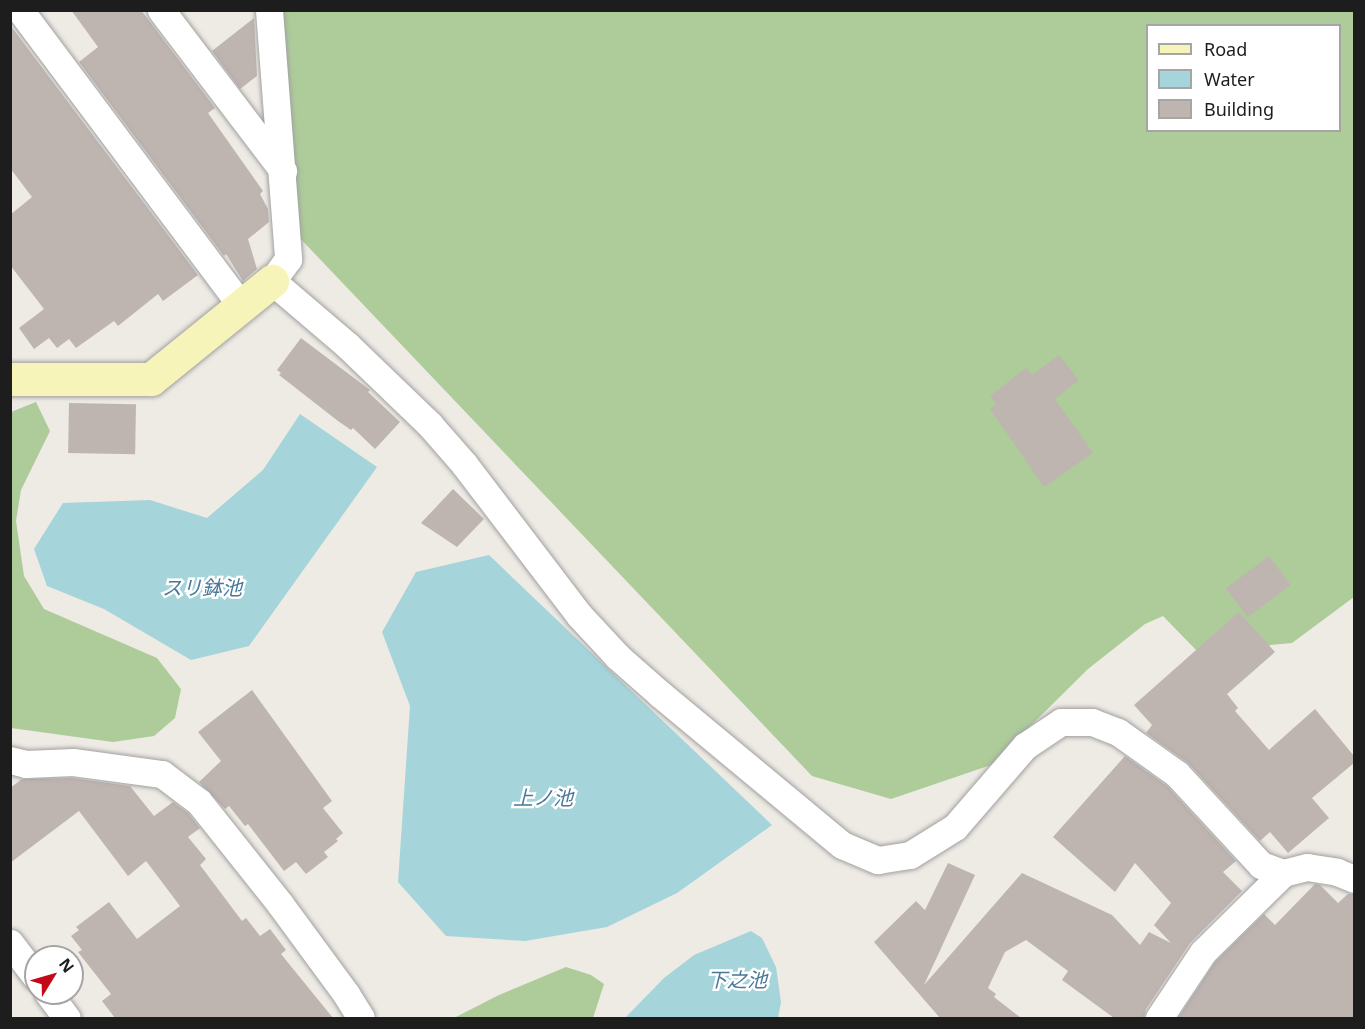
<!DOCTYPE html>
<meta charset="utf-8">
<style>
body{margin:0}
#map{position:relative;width:1365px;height:1029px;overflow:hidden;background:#eeeae4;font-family:"Noto Sans","Noto Sans JP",sans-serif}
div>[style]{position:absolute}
.forest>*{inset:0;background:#adcc9a}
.water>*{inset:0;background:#a5d4da}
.building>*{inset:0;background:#bfb5b0;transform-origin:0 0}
.roads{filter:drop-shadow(0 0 2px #a1a1a1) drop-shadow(0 0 2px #a1a1a1)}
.street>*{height:27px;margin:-13.5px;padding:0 13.5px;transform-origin:13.5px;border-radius:13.5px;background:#fff}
.secondary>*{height:33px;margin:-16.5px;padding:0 16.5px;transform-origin:16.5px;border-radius:16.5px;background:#f7f4b9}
span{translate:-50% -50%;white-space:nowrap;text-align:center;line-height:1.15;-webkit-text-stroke:5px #fff;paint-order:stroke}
.water-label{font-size:20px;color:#48789a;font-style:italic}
.frame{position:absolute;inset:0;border:12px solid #1d1d1d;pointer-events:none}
.legend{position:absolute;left:1146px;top:24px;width:195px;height:108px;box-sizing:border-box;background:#fff;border:2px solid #a5a5a5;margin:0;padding:8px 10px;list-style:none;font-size:18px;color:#1d1d1d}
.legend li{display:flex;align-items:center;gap:12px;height:30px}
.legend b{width:30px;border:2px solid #a5a5a5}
.north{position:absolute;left:24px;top:945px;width:60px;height:60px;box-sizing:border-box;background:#fff;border:2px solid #a5a5a5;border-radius:50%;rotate:53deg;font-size:16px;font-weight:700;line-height:24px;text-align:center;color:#1d1d1d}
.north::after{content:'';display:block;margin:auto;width:21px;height:27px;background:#c3081a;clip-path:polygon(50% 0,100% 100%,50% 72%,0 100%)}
</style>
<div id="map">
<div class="forest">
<div style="clip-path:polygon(evenodd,283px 11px,1354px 11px,1354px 597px,1292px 643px,1198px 652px,1163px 616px,1145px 624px,1088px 669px,991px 765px,891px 799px,812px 776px,295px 233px,283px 11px,1148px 26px,1340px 26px,1340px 130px,1148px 130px,1148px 26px)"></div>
<div style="clip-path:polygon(36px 402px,50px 431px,21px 490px,16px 521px,24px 576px,44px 609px,157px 658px,181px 689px,175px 718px,154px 736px,113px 742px,11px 728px,11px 412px)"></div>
<div style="clip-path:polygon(566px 967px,591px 975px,604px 984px,593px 1018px,454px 1018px,499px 995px)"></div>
</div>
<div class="water">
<div style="clip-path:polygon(300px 414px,377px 467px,249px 646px,191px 660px,104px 609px,47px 586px,34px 549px,63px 503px,150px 500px,207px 518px,263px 470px)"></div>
<div style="clip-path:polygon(489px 555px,772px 825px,677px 893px,607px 927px,525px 941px,446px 936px,398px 882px,410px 706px,382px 632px,416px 572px)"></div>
<div style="clip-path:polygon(751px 931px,762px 938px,776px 967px,781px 1002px,778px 1018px,625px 1018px,664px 978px,694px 955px)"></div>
</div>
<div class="building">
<div style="clip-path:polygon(71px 10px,141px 10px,215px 108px,208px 113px,263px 191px,260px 194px,268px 209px,269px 222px,248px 239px,257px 269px,243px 281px,226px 254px,224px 256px,79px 62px,98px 47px)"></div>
<div style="clip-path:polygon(254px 18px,257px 76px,240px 89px,212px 51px)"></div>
<div style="clip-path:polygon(10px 25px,198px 275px,163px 301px,158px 294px,118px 326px,114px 321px,76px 348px,69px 339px,57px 348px,49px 338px,34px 349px,19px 328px,44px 309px,10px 265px,10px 215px,32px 197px,10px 168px)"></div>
<div style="clip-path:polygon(301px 338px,370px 390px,368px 392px,400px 422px,375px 449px,353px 428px,351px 430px,338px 421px,279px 375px,281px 373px,277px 370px)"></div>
<div style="clip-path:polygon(1059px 355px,1079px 380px,1055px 399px,1093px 453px,1044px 487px,990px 409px,996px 404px,990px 396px,1026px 368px,1032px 375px)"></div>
<div style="left:69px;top:403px;width:67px;height:50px;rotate:1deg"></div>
<div style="clip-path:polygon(453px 489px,484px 519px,457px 547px,421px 523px)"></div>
<div style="left:1269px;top:556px;width:36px;height:54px;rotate:53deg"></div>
<div style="clip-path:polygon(1239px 612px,1275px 652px,1227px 694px,1238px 708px,1235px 711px,1269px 750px,1315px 709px,1354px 756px,1354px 763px,1312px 798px,1329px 818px,1288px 853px,1270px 832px,1260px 841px,1188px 763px,1146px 733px,1152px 725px,1134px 705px)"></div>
<div style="clip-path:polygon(252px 690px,332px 801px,323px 808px,343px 833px,336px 839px,338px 841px,324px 852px,328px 857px,306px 874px,296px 862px,284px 871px,248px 824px,245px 826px,229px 806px,225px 809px,199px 782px,221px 761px,198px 732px)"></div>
<div style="clip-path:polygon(1125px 756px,1167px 786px,1236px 861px,1223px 872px,1242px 891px,1190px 943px,1146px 1009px,1144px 1018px,1114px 1018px,1062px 980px,1068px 971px,1026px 940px,1005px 952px,988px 988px,996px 994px,994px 997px,1021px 1018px,940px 1018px,874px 942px,916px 901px,925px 910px,948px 863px,975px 875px,924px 985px,1022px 873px,1112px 915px,1140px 945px,1149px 932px,1171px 943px,1154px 925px,1171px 903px,1135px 863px,1115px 892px,1053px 837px)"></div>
<div style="clip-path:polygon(72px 778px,130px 786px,154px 816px,173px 802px,188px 813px,200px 828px,188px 837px,206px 859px,200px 865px,242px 921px,246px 918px,260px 936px,270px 929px,286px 950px,281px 954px,333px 1018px,115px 1018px,102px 1001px,111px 994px,78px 952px,82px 950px,71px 936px,79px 930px,76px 927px,109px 902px,137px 939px,180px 906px,146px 861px,128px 876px,79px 811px,10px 863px,10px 788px,22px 779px)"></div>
<div style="clip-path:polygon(1315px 884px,1320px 885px,1338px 903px,1348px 894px,1354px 894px,1354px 1018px,1178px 1018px,1215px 962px,1264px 914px,1275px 925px)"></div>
</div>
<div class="roads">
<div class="street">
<div style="left:20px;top:10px;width:369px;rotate:53.2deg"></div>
<div style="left:161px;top:10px;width:202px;rotate:52.8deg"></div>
<div style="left:269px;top:10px;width:250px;rotate:85.6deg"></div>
<div style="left:288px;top:259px;width:27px;rotate:126deg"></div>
<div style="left:272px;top:281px;width:99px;rotate:40.5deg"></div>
<div style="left:347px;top:345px;width:115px;rotate:43.9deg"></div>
<div style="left:430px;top:425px;width:52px;rotate:48.9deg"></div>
<div style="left:464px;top:464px;width:190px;rotate:52.7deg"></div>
<div style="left:579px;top:615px;width:57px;rotate:47.1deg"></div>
<div style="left:618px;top:657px;width:56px;rotate:41.4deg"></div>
<div style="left:660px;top:694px;width:236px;rotate:39.7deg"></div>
<div style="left:842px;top:845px;width:39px;rotate:23deg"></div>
<div style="left:878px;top:860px;width:32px;rotate:-9deg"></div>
<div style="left:910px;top:855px;width:53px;rotate:-31.9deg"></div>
<div style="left:955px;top:827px;width:107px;rotate:-49.2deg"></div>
<div style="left:1025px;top:746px;width:43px;rotate:-33.7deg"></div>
<div style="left:1061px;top:722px;width:31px"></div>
<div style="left:1092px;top:722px;width:28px;rotate:21deg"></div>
<div style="left:1118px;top:732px;width:72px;rotate:35.4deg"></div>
<div style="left:1177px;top:774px;width:124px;rotate:47.3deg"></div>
<div style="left:1261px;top:865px;width:23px;rotate:20deg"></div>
<div style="left:10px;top:760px;width:16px;rotate:14deg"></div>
<div style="left:26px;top:764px;width:47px;rotate:-2.4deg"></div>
<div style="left:73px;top:762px;width:90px;rotate:7.7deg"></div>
<div style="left:162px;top:774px;width:46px;rotate:37.1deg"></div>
<div style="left:199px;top:802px;width:130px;rotate:51.5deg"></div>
<div style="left:280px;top:904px;width:112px;rotate:53.7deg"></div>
<div style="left:346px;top:994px;width:28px;rotate:58deg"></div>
<div style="left:10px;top:943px;width:43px;rotate:52.6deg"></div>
<div style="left:48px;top:993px;width:31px;rotate:53deg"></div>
<div style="left:1159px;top:1018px;width:79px;rotate:-56.3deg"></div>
<div style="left:1203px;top:952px;width:112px;rotate:-44.6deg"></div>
<div style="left:1283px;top:873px;width:25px;rotate:-14deg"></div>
<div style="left:1307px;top:867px;width:30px;rotate:9deg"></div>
<div style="left:1337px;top:872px;width:18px;rotate:22deg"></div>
</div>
<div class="secondary">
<div style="left:10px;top:379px;width:141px"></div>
<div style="left:151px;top:379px;width:156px;rotate:-39deg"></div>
</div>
</div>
<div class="water-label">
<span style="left:202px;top:587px">スリ鉢池</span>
<span style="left:543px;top:797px">上ノ池</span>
<span style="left:737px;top:979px">下之池</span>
</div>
<div class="frame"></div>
<ul class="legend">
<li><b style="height:8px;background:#f7f4b9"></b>Road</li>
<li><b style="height:16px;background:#a5d4da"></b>Water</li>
<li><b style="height:16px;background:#bfb5b0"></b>Building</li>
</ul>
<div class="north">N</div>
</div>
